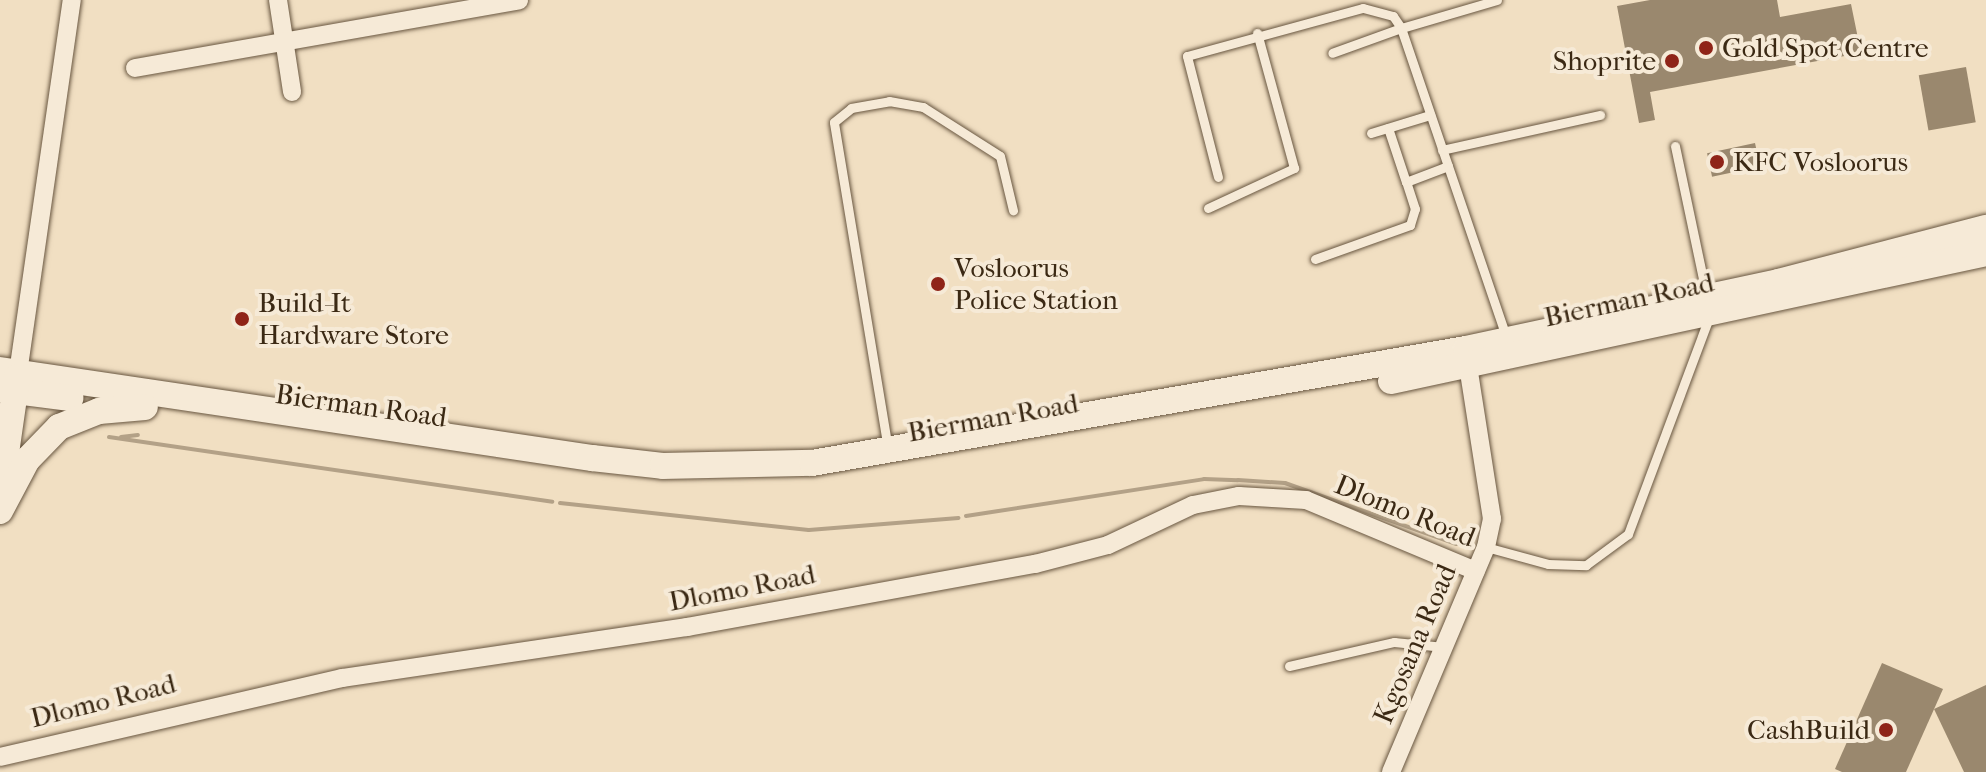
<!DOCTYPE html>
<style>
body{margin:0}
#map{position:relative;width:1986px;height:772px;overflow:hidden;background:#f1dfc2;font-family:"IM FELL French Canon",serif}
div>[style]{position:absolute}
.stream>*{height:4px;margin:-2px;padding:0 2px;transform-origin:2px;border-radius:2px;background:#b3a187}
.building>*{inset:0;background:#9a886e;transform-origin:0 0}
.roads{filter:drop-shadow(0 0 2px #685640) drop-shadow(0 0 2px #685640)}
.lane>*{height:9px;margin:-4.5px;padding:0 4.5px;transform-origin:4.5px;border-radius:4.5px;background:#f6ead7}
.street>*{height:18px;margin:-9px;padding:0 9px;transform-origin:9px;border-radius:9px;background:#f6ead7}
.secondary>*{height:26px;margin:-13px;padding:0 13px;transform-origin:13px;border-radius:13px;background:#f6ead7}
.dots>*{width:22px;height:22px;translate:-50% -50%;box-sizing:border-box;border:4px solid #f6ead7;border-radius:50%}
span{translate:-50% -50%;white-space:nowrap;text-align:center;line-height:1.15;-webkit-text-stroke:8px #f6ead7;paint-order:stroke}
.poi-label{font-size:28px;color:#3b2914}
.left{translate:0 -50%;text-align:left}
.right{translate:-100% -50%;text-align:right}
.street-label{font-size:28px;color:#3b2914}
</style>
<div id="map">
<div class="stream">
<div style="left:109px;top:437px;width:448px;rotate:8.3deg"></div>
<div style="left:121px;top:437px;width:17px;rotate:-7deg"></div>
<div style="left:560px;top:503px;width:250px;rotate:6.2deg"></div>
<div style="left:809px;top:530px;width:150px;rotate:-4.6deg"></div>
<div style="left:966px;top:516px;width:241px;rotate:-8.8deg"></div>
<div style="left:1204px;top:479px;width:34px;rotate:2deg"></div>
<div style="left:1238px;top:480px;width:47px;rotate:3.7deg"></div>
<div style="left:1285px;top:483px;width:182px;rotate:19.6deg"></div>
</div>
<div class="building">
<div style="clip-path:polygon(1650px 0,1777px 0,1780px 17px,1851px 4px,1861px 53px,1650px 92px,1655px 120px,1639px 123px,1617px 6px)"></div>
<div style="left:1966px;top:67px;width:56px;height:48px;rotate:80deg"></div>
<div style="left:1755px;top:143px;width:24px;height:49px;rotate:78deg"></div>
<div style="clip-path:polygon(1882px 663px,1943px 689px,1906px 772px,1842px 772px,1835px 769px)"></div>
<div style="clip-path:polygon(1986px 685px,1986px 772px,1964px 772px,1934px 709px)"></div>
</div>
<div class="roads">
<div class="lane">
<div style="left:1497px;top:0;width:100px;rotate:163.7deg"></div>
<div style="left:1401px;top:28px;width:325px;rotate:71.2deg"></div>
<div style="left:1388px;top:128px;width:57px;rotate:71.6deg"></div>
<div style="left:1406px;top:182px;width:45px;rotate:-20.9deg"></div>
<div style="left:1371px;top:133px;width:62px;rotate:-17deg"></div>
<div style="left:1675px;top:146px;width:150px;rotate:78.1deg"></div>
<div style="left:1442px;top:150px;width:162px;rotate:-12.5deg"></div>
<div style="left:1218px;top:177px;width:125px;rotate:-104.4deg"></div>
<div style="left:1187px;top:56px;width:182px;rotate:-15.3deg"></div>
<div style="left:1363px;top:8px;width:31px;rotate:15deg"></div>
<div style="left:1393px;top:16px;width:14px;rotate:56deg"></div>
<div style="left:1401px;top:28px;width:73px;rotate:160.1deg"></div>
<div style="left:1208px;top:208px;width:95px;rotate:-24.9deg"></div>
<div style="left:1294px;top:168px;width:140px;rotate:-105.3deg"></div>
<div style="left:1315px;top:259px;width:101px;rotate:-19.7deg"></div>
<div style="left:1410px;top:225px;width:17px;rotate:-73deg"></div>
<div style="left:1415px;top:209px;width:28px;rotate:-108deg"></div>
<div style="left:888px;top:449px;width:331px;rotate:-99.4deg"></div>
<div style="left:834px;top:122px;width:22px;rotate:-39deg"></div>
<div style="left:851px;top:108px;width:39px;rotate:-10deg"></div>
<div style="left:889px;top:101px;width:35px;rotate:10deg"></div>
<div style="left:923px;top:107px;width:91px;rotate:32.5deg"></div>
<div style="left:1000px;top:156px;width:56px;rotate:76.5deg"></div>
<div style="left:1486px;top:547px;width:64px;rotate:15.3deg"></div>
<div style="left:1548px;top:564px;width:38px;rotate:2deg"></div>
<div style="left:1586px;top:565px;width:52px;rotate:-36.4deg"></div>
<div style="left:1628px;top:534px;width:234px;rotate:-69.5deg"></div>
<div style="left:1289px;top:666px;width:108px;rotate:-12.9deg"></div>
<div style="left:1394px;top:642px;width:50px;rotate:5.7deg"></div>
</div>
<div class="street">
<div style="left:278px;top:0;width:93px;rotate:81.3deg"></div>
<div style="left:135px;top:68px;width:390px;rotate:-10deg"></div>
<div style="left:18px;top:373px;width:377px;rotate:-81.8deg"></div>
<div style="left:0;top:757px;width:351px;rotate:-13deg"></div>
<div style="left:342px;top:678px;width:349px;rotate:-8.4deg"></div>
<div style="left:687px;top:627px;width:354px;rotate:-10.3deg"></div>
<div style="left:1035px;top:564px;width:75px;rotate:-14.6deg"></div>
<div style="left:1108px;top:545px;width:94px;rotate:-25.2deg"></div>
<div style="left:1193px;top:505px;width:47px;rotate:-11.1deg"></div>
<div style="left:1239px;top:496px;width:67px;rotate:3.4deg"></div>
<div style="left:1306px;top:500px;width:184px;rotate:22.7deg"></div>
<div style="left:1391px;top:772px;width:244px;rotate:-67.1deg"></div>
<div style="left:1486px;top:547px;width:29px;rotate:-78deg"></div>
<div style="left:1492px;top:519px;width:168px;rotate:-98.9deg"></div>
</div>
<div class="secondary">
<div style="left:0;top:370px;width:599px;rotate:8.46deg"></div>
<div style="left:592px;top:458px;width:71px;rotate:6.4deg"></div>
<div style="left:663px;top:466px;width:149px;rotate:-1.2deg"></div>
<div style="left:812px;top:463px;width:664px;rotate:-9.89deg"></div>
<div style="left:1466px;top:349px;width:319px;rotate:-12.1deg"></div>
<div style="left:1778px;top:282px;width:215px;rotate:-14.6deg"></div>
<div style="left:1391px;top:381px;width:609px;rotate:-12.14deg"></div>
<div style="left:0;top:389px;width:71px;rotate:7.3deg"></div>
<div style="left:0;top:495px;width:119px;rotate:-81.8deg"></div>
<div style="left:0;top:511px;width:58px;rotate:-62.1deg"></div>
<div style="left:27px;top:460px;width:46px;rotate:-45.9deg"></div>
<div style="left:59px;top:427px;width:43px;rotate:-21.8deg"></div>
<div style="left:99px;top:411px;width:46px;rotate:-5deg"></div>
</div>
</div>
<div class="dots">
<div style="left:1706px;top:48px;background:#8f2418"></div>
<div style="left:1672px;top:61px;background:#8f2418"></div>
<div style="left:1717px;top:162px;background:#8f2418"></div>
<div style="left:938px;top:284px;background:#8f2418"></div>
<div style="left:242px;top:319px;background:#8f2418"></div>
<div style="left:1886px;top:730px;background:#8f2418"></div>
</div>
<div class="poi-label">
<span class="left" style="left:1722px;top:48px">Gold Spot Centre</span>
<span class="right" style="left:1656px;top:61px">Shoprite</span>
<span class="left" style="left:1733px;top:162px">KFC Vosloorus</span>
<span class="left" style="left:954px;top:284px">Vosloorus<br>Police Station</span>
<span class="left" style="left:258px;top:319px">Build-It<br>Hardware Store</span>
<span class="right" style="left:1870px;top:730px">CashBuild</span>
</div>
<div class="street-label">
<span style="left:1629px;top:300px;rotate:-12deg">Bierman Road</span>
<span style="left:361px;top:406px;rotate:8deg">Bierman Road</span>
<span style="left:993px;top:418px;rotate:-10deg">Bierman Road</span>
<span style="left:1405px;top:511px;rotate:22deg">Dlomo Road</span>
<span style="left:742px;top:588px;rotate:-11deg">Dlomo Road</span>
<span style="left:1415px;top:644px;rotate:-67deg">Kgosana Road</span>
<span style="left:103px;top:701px;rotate:-14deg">Dlomo Road</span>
</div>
</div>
